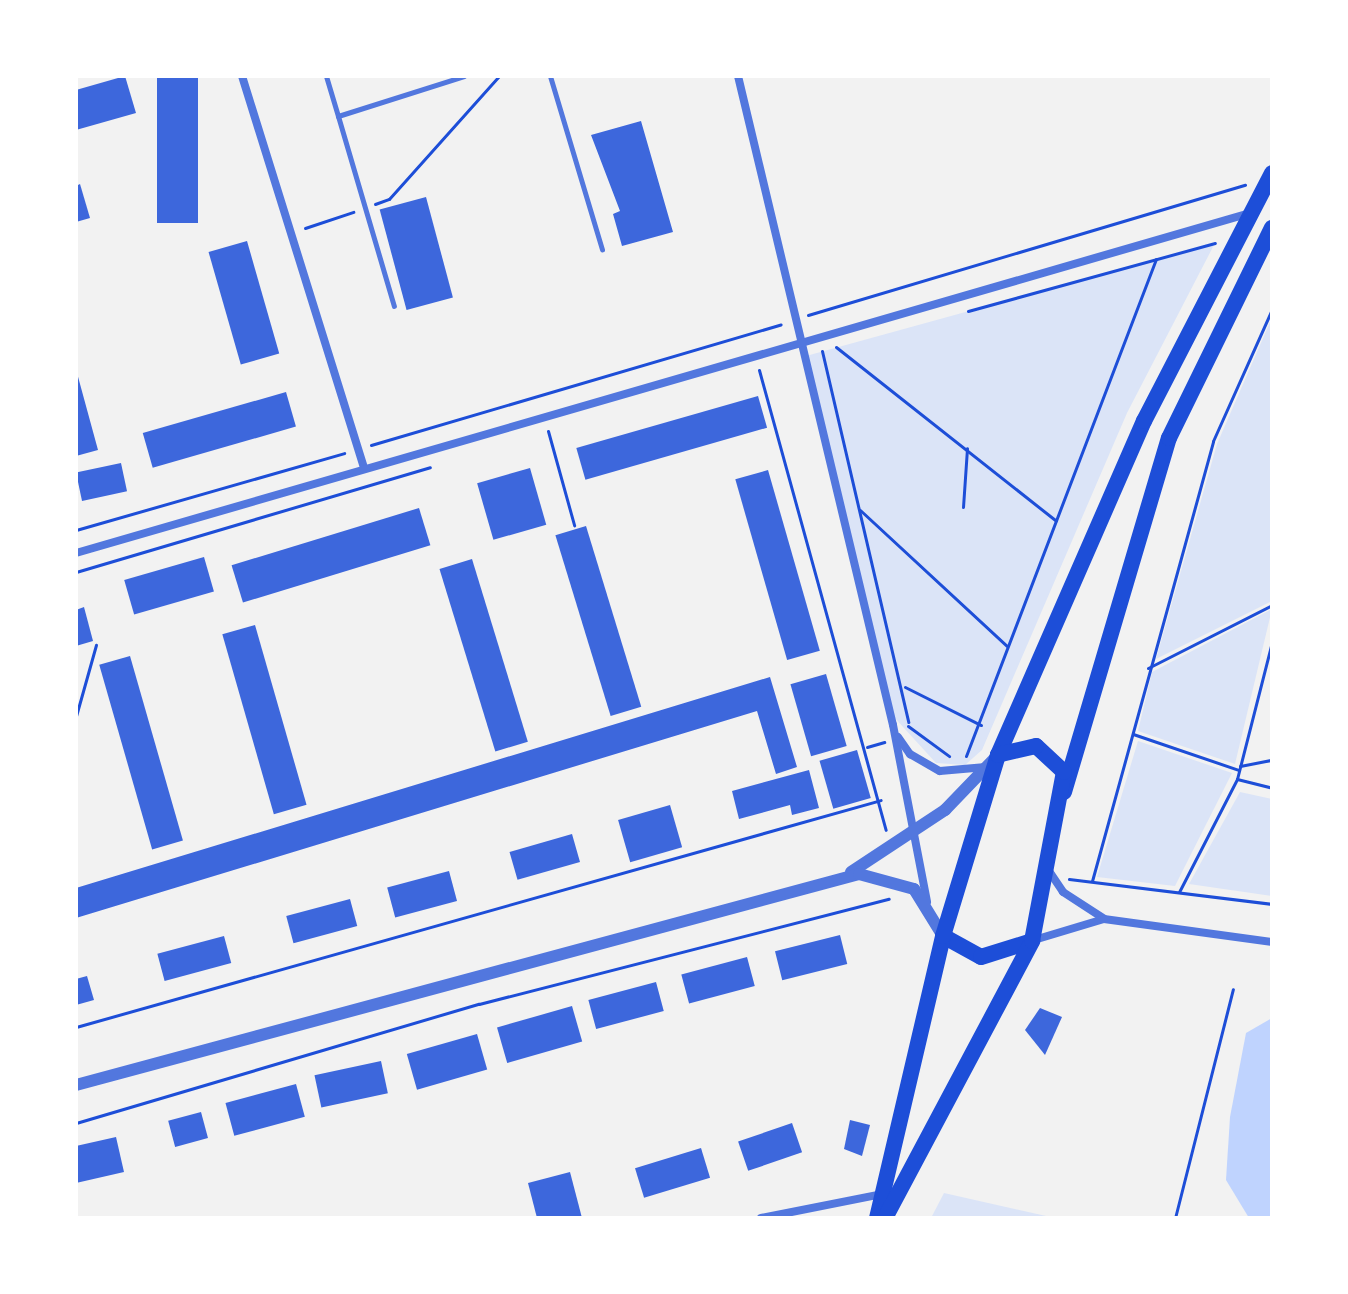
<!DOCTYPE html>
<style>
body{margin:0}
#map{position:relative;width:1348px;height:1294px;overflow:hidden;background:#f2f2f2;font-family:Lora,serif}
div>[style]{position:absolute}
.green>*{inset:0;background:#dbe4f7}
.water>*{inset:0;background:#bfd3fe}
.building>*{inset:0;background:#3d67dc;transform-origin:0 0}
.path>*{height:3px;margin:-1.5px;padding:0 1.5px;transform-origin:1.5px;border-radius:1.5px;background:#1d4ed8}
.service>*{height:5px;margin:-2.5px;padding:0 2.5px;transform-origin:2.5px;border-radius:2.5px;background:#5277de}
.minor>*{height:8px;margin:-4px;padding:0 4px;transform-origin:4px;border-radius:4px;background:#5277de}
.tertiary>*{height:12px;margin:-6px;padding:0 6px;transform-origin:6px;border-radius:6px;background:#5277de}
.trunk>*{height:16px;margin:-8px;padding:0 8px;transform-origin:8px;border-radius:8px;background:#1d4ed8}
span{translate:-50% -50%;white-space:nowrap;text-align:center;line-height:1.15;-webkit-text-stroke:6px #fff;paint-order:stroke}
.frame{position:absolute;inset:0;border:78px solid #fff;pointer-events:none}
</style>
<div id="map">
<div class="green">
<div style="clip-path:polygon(1215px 243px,1127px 413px,982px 750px,965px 765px,936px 763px,893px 716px,806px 356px)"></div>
<div style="clip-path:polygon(1270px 322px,1272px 601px,1156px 659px,1217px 444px)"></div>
<div style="clip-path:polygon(1272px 609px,1235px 764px,1138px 731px,1152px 672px)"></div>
<div style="clip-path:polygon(1138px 741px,1232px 773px,1175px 886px,1097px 877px)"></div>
<div style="clip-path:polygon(1240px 792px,1272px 799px,1272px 896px,1189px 884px)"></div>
<div style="clip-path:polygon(944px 1193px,1055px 1218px,931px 1218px)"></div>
</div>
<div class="water">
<div style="clip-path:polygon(1272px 1018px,1272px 1218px,1249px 1218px,1226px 1180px,1230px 1117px,1246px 1033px)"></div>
</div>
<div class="building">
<div style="clip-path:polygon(125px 76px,136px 113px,76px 130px,76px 90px)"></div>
<div style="left:157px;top:76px;width:41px;height:147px"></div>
<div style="clip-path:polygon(641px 121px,673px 232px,622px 246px,613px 214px,620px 211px,591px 135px)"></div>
<div style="clip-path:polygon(80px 184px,90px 218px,76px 222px,76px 186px)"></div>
<div style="left:426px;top:197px;width:104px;height:48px;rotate:75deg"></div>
<div style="left:247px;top:241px;width:117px;height:40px;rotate:74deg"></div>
<div style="clip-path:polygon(77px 373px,98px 450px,76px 456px,76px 374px)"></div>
<div style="left:286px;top:392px;width:36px;height:149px;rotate:74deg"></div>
<div style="left:758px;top:396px;width:33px;height:189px;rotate:74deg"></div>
<div style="left:121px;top:463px;width:29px;height:46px;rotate:78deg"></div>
<div style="left:530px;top:468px;width:59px;height:55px;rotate:74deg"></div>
<div style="left:768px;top:470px;width:188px;height:34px;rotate:74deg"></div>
<div style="left:419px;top:508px;width:39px;height:196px;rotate:73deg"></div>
<div style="left:586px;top:526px;width:189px;height:32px;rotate:73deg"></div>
<div style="left:204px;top:557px;width:36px;height:83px;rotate:74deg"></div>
<div style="left:472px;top:559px;width:191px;height:34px;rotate:73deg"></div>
<div style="clip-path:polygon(84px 607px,93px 641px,76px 646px,76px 610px)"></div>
<div style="left:255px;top:625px;width:187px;height:34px;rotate:74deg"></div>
<div style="left:130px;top:656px;width:192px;height:32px;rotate:74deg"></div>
<div style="left:826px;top:674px;width:75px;height:37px;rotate:74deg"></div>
<div style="clip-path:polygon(770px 677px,797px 767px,776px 774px,757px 711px,76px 918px,76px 888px)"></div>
<div style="left:857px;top:750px;width:50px;height:39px;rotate:74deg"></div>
<div style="clip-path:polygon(809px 770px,819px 808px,792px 815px,790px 805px,739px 819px,732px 791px)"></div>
<div style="left:670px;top:805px;width:44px;height:54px;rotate:74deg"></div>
<div style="left:572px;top:834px;width:29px;height:65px;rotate:74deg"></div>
<div style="left:449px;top:871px;width:31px;height:64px;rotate:75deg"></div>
<div style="left:350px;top:899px;width:28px;height:66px;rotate:75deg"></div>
<div style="left:840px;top:935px;width:30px;height:67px;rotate:76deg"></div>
<div style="left:224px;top:936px;width:28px;height:69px;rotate:75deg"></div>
<div style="left:747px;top:957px;width:30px;height:68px;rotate:75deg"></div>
<div style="clip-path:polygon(87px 976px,94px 1000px,76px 1005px,76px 979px)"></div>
<div style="left:656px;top:982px;width:30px;height:70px;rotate:75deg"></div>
<div style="left:572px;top:1006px;width:37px;height:78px;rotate:74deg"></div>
<div style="clip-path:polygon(1040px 1008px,1062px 1017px,1045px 1055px,1025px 1030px)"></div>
<div style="left:477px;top:1034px;width:37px;height:73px;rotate:74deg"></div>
<div style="left:381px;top:1061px;width:33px;height:68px;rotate:78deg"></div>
<div style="left:296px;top:1084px;width:34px;height:73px;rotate:75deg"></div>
<div style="left:201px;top:1112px;width:27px;height:34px;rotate:75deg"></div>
<div style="clip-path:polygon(850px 1120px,870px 1125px,862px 1156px,844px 1149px)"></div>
<div style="left:792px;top:1123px;width:31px;height:57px;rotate:71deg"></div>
<div style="clip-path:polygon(116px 1137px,124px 1172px,76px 1183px,76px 1146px)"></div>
<div style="left:701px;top:1148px;width:31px;height:69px;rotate:73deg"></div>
<div style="clip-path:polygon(570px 1172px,582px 1218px,537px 1218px,528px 1183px)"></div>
</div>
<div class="path">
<div style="left:375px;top:204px;width:15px;rotate:-20deg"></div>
<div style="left:389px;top:199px;width:165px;rotate:-48.2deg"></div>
<div style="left:305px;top:228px;width:51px;rotate:-18.4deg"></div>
<div style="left:968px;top:311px;width:256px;rotate:-15.4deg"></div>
<div style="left:808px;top:315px;width:456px;rotate:-16.6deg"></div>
<div style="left:836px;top:347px;width:280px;rotate:38.3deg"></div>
<div style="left:822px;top:351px;width:381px;rotate:76.9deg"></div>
<div style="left:759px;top:370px;width:477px;rotate:74.6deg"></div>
<div style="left:548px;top:431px;width:98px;rotate:74.5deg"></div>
<div style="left:371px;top:445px;width:427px;rotate:-16.4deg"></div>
<div style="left:963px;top:507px;width:59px;rotate:-86.1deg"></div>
<div style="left:860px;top:510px;width:200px;rotate:42.8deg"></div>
<div style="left:76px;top:530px;width:279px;rotate:-16deg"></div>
<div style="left:76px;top:572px;width:369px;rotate:-16.5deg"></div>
<div style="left:1148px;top:668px;width:139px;rotate:-26.9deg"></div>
<div style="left:905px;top:687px;width:85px;rotate:26.6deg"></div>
<div style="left:76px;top:716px;width:74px;rotate:-74.3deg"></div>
<div style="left:908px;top:726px;width:51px;rotate:36.2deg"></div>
<div style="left:1133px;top:734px;width:112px;rotate:18.8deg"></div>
<div style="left:867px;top:747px;width:18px;rotate:-16deg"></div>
<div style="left:966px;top:756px;width:532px;rotate:-69.08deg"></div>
<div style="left:1240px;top:766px;width:33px;rotate:-11deg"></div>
<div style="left:1237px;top:779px;width:36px;rotate:14deg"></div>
<div style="left:1069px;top:879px;width:205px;rotate:7deg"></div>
<div style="left:1092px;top:881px;width:456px;rotate:-74.6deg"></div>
<div style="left:1213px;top:441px;width:145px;rotate:-65.9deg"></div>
<div style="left:1179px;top:892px;width:127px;rotate:-62.8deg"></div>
<div style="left:1237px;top:779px;width:141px;rotate:-75.7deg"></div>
<div style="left:76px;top:1027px;width:836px;rotate:-15.75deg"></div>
<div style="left:76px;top:1123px;width:420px;rotate:-16.5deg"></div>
<div style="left:479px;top:1004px;width:423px;rotate:-14.4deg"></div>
<div style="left:1175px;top:1218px;width:236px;rotate:-75.8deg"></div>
</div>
<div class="service">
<div style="left:326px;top:76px;width:42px;rotate:73.3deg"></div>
<div style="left:338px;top:116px;width:132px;rotate:-17.6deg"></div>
<div style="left:550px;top:76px;width:181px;rotate:73.3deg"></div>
<div style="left:338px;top:116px;width:198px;rotate:73.6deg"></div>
</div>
<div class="minor">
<div style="left:242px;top:76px;width:410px;rotate:72.7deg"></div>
<div style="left:738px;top:76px;width:667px;rotate:76.57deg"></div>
<div style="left:893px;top:725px;width:180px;rotate:79.1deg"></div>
<div style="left:76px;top:553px;width:1222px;rotate:-16.15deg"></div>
<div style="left:898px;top:737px;width:21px;rotate:55deg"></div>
<div style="left:910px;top:754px;width:34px;rotate:30deg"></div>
<div style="left:940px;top:771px;width:46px;rotate:-5deg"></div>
<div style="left:1049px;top:871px;width:25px;rotate:56deg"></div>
<div style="left:1063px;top:892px;width:48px;rotate:33deg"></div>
<div style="left:1034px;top:940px;width:73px;rotate:-16.7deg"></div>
<div style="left:1104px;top:919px;width:170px;rotate:7.8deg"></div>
<div style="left:761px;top:1218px;width:123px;rotate:-11.2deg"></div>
</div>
<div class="tertiary">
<div style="left:851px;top:872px;width:113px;rotate:-33.4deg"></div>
<div style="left:945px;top:810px;width:72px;rotate:-46.1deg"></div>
<div style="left:76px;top:1085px;width:811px;rotate:-15.08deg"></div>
<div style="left:859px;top:874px;width:57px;rotate:15.3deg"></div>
<div style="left:914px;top:889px;width:55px;rotate:58.3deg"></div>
</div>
<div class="trunk">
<div style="left:1064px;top:792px;width:369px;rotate:-73.5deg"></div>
<div style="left:1169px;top:438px;width:234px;rotate:-63.9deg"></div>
<div style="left:943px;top:936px;width:43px;rotate:28.9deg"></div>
<div style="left:981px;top:957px;width:53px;rotate:-17.4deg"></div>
<div style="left:877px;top:1218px;width:290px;rotate:-76.8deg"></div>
<div style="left:943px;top:936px;width:189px;rotate:-73.1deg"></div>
<div style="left:998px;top:755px;width:365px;rotate:-66.4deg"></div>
<div style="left:1144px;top:421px;width:279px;rotate:-62.7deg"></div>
<div style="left:885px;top:1218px;width:314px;rotate:-62deg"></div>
<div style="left:1032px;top:941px;width:172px;rotate:-79.3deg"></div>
<div style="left:1064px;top:772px;width:38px;rotate:-137deg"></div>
<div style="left:1036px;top:746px;width:39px;rotate:167deg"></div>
</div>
<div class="frame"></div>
</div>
